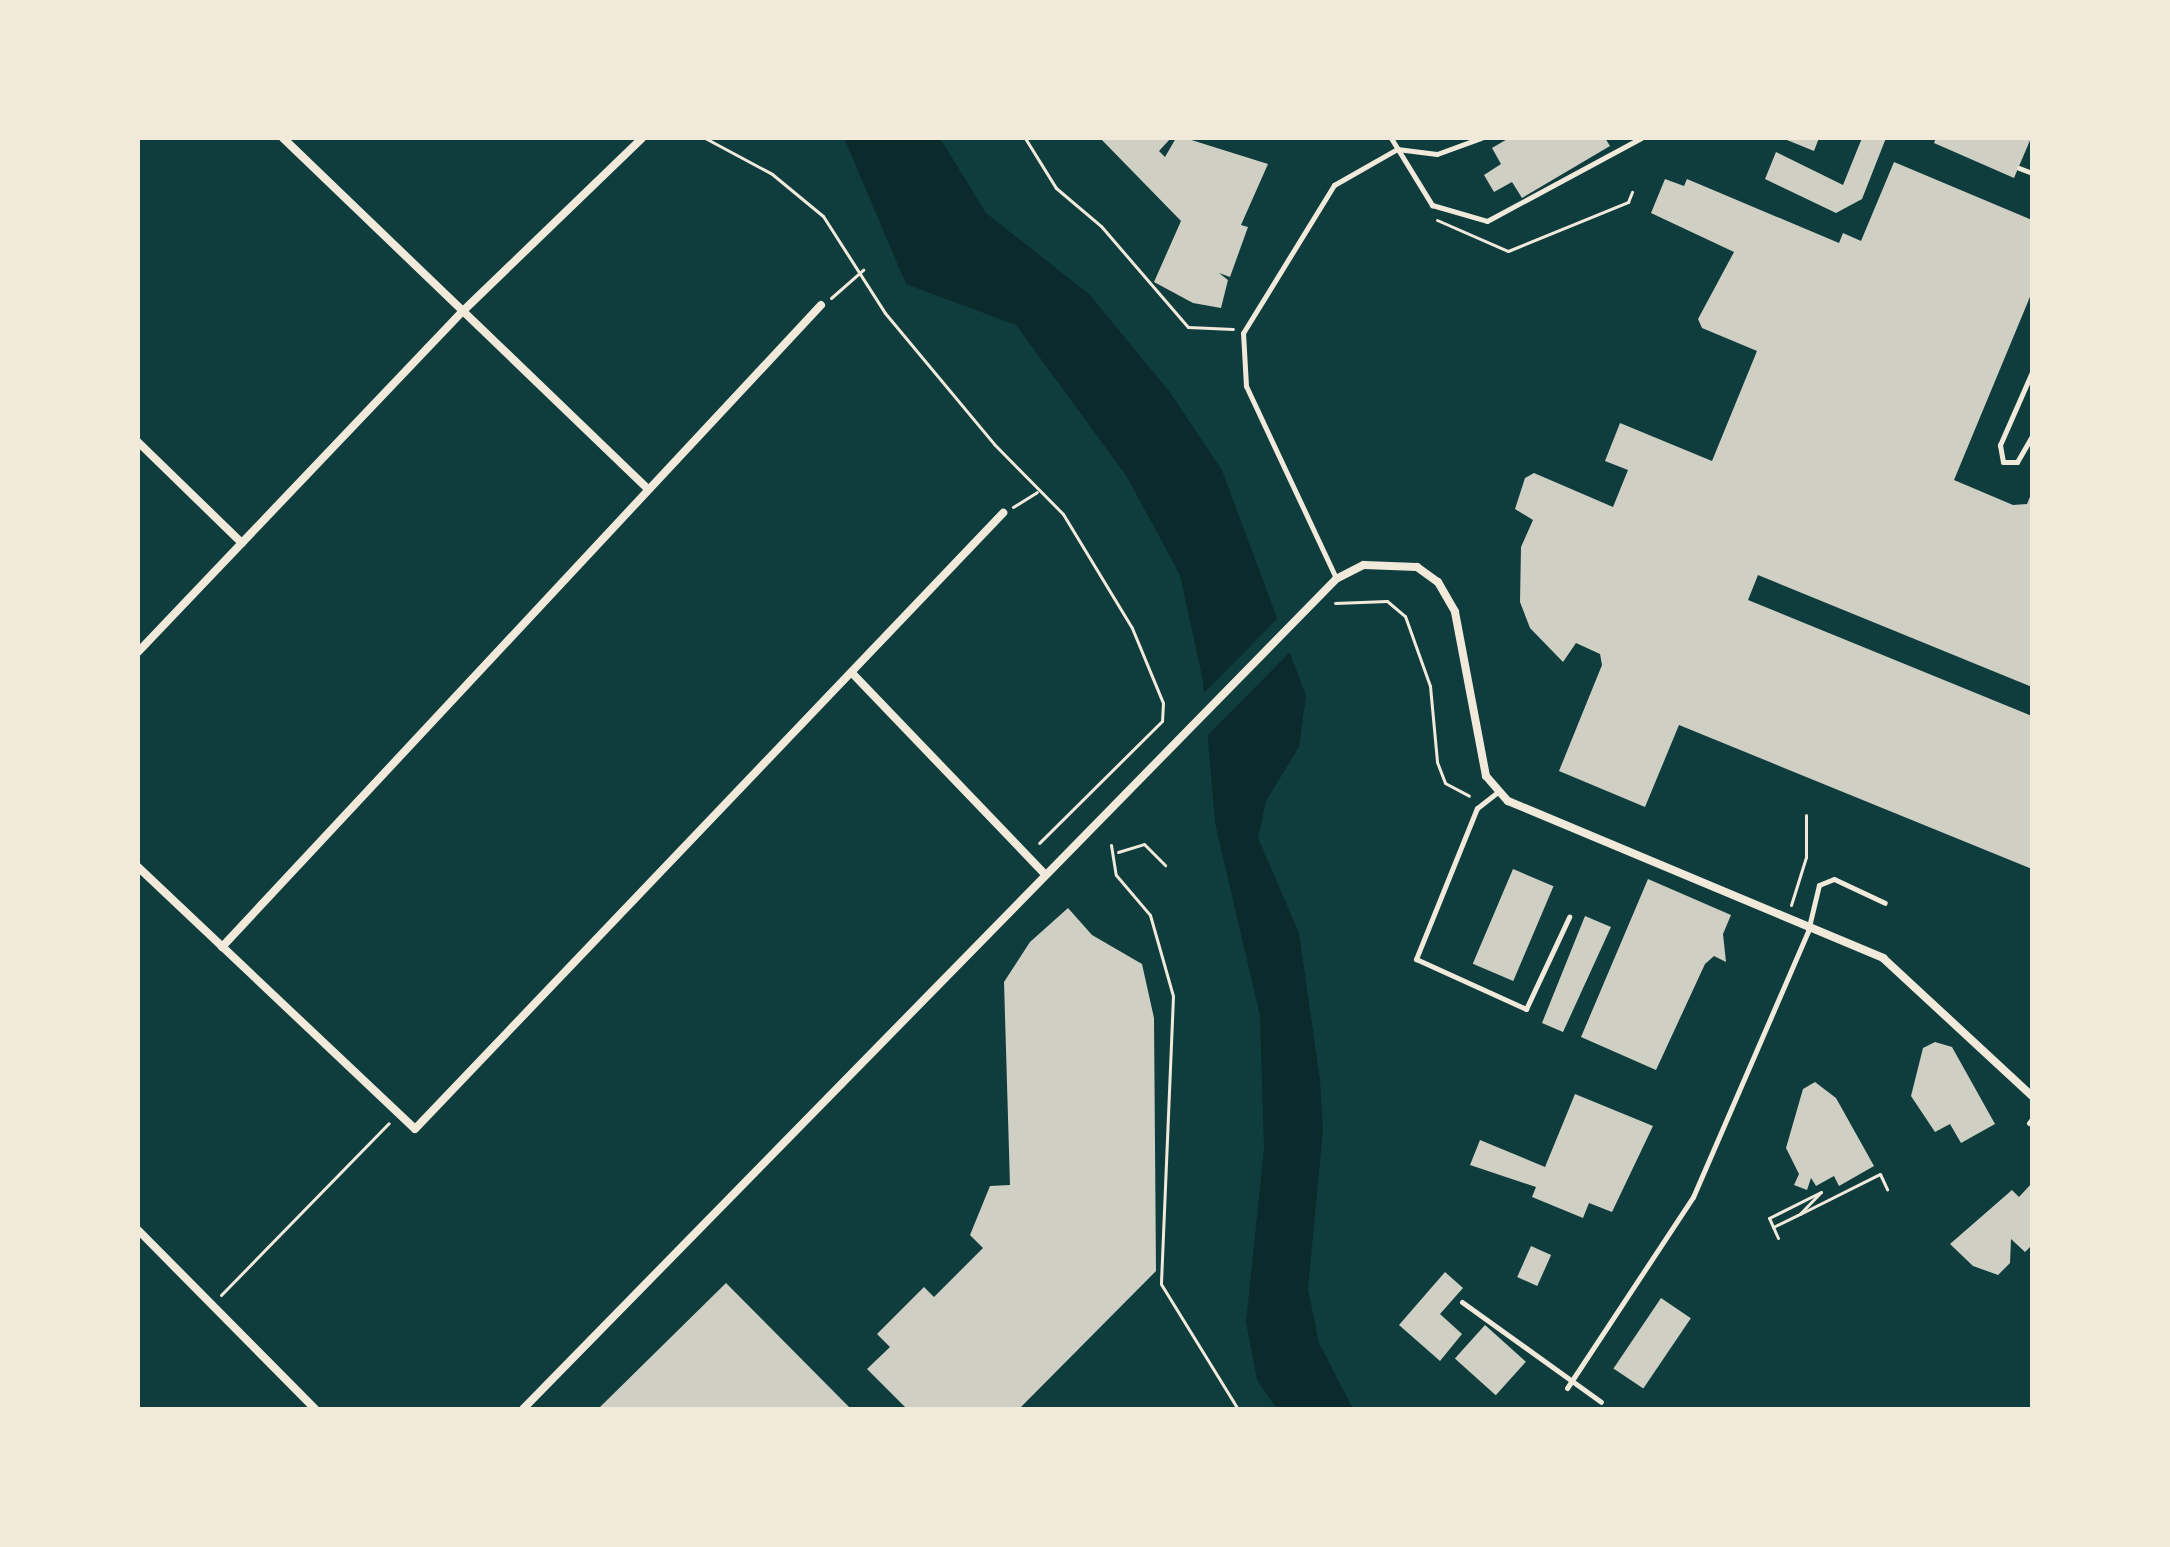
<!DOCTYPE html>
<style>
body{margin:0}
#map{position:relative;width:2170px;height:1547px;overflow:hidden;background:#0f3d3e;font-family:"DM Sans",sans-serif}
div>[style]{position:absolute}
.water>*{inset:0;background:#0a2a2b}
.pier>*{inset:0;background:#0f3d3e}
.building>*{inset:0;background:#cfcfc3;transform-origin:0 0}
.path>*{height:3px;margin:-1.5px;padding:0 1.5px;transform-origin:1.5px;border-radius:1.5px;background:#f1e9da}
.service>*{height:5px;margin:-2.5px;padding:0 2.5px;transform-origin:2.5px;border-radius:2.5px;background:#f1e9da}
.minor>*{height:8px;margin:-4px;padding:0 4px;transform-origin:4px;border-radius:4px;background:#f1e9da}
span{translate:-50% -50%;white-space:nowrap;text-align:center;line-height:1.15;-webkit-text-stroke:6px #f1e9da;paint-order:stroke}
.frame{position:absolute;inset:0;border:140px solid #f1e9da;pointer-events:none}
</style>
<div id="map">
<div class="water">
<div style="clip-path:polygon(844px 138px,940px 138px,986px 213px,1089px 294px,1169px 391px,1222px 470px,1306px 696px,1299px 747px,1266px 801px,1258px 838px,1299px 933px,1320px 1080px,1323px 1130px,1308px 1289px,1319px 1343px,1353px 1409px,1277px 1409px,1257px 1380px,1246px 1322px,1264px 1149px,1260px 1016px,1215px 823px,1203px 681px,1180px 575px,1127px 477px,1016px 325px,906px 284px)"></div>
</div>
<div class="pier">
<div style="clip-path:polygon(1278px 618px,1291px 651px,1206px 737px,1200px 697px)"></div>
</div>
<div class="building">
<div style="clip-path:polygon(1100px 138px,1171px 138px,1159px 151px,1165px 157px,1176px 138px,1185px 138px,1268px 164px,1241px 225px,1248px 227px,1230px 277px,1219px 273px,1228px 280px,1221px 308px,1193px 303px,1154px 282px,1181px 221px)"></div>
<div style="clip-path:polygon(1509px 138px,1605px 138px,1610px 146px,1522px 198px,1512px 182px,1494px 192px,1484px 175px,1501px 164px,1492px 148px)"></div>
<div style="clip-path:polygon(1782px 138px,1819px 138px,1814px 151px)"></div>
<div style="clip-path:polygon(1862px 138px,1886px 138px,1862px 199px,1836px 213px,1765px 179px,1776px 152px,1843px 185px)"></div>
<div style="clip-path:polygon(1936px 138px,2031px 138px,2014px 178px,1934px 143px)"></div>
<div style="clip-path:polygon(1894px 162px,2032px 220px,2032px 292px,1954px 480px,2013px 505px,2027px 504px,2032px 492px,2032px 687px,1758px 575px,1748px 600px,2032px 716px,2032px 869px,1679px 725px,1645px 807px,1559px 771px,1602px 665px,1600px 654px,1576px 643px,1563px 662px,1530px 628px,1520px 602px,1521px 547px,1533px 520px,1515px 509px,1525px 478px,1534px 473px,1613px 507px,1628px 470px,1605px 461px,1620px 423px,1712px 461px,1757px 351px,1702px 328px,1698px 319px,1734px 252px,1651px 213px,1665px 179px,1684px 186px,1687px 179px,1839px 243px,1843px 233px,1861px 241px)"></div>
<div style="left:1513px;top:869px;width:44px;height:103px;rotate:23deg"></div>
<div style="clip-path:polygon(1648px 879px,1731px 915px,1723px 934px,1726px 962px,1714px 956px,1705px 964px,1656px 1070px,1581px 1037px)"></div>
<div style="clip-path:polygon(1068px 908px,1092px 935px,1142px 964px,1154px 1018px,1156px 1271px,1019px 1409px,907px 1409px,867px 1369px,890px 1347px,877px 1334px,924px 1287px,934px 1297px,983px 1248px,970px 1235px,990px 1186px,1010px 1185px,1004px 982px,1030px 942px)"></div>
<div style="clip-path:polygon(1585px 916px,1611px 927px,1563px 1032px,1542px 1023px)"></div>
<div style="clip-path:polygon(1935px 1042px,1952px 1047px,1995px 1124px,1961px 1143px,1950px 1124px,1935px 1132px,1911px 1096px,1923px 1048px)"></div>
<div style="clip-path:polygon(1815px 1082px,1836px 1098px,1874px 1166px,1839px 1186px,1834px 1176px,1816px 1186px,1811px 1178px,1807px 1190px,1794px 1185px,1799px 1174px,1786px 1148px,1803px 1089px)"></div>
<div style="clip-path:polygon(1575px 1094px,1653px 1126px,1612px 1212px,1589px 1203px,1583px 1218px,1532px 1197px,1536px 1187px,1470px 1165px,1480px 1140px,1545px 1167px)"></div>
<div style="clip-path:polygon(2032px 1183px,2032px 1245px,2025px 1252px,2011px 1239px,2010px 1263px,1998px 1275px,1973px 1266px,1950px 1244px,2012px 1190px,2019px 1197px)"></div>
<div style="left:1531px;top:1246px;width:22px;height:34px;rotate:24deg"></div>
<div style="clip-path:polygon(1445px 1272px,1463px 1288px,1440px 1314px,1462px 1334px,1440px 1361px,1399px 1325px)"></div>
<div style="clip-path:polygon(726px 1283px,851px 1409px,598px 1409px)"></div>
<div style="left:1661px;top:1298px;width:36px;height:85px;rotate:34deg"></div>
<div style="left:1485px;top:1325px;width:55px;height:45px;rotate:42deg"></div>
</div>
<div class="path">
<div style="left:705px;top:138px;width:76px;rotate:28.2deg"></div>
<div style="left:772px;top:174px;width:66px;rotate:39.5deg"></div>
<div style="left:823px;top:216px;width:115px;rotate:57.4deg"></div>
<div style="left:885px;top:313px;width:170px;rotate:50.2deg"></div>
<div style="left:994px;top:444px;width:98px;rotate:45.4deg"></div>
<div style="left:1063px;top:514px;width:133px;rotate:58.8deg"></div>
<div style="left:1132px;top:628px;width:81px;rotate:67.5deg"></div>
<div style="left:1163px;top:703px;width:18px;rotate:93deg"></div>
<div style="left:1162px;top:721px;width:173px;rotate:135.2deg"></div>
<div style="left:1025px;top:138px;width:59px;rotate:58.2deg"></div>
<div style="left:1056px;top:188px;width:59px;rotate:40.2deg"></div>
<div style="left:1101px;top:226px;width:133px;rotate:49.3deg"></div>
<div style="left:1188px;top:327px;width:45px;rotate:2.5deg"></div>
<div style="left:1437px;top:220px;width:77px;rotate:23.6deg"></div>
<div style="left:1508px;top:251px;width:130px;rotate:-22.2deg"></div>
<div style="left:1628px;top:202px;width:11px;rotate:-68deg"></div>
<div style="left:831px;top:298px;width:43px;rotate:-41.2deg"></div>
<div style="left:1013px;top:507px;width:28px;rotate:-32deg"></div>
<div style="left:1335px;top:603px;width:52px;rotate:-2.2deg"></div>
<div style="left:1387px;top:601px;width:23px;rotate:40deg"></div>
<div style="left:1405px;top:616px;width:74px;rotate:70.3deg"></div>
<div style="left:1430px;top:686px;width:76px;rotate:84.7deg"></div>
<div style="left:1437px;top:762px;width:22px;rotate:69deg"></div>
<div style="left:1445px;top:783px;width:27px;rotate:28deg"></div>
<div style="left:1111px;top:845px;width:30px;rotate:81deg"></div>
<div style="left:1116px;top:875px;width:52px;rotate:49.6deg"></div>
<div style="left:1150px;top:915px;width:84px;rotate:74.1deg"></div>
<div style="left:1173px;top:996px;width:288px;rotate:92.4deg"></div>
<div style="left:1161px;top:1284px;width:147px;rotate:58.4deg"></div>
<div style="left:1118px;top:852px;width:27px;rotate:-17deg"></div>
<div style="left:1144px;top:844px;width:30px;rotate:45deg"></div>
<div style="left:1791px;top:905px;width:50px;rotate:-72.6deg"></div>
<div style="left:1806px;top:857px;width:42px;rotate:-90deg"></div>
<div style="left:1773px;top:1227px;width:30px;rotate:-26deg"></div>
<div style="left:1778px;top:1238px;width:22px;rotate:-114deg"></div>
<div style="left:1769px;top:1218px;width:58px;rotate:-26.6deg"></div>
<div style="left:1821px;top:1192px;width:30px;rotate:134deg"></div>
<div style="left:1800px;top:1214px;width:89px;rotate:-26.6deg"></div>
<div style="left:1880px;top:1174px;width:17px;rotate:65deg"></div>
<div style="left:221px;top:1295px;width:240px;rotate:-45.7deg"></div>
</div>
<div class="service">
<div style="left:1391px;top:138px;width:79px;rotate:58.5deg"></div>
<div style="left:1432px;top:205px;width:57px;rotate:16.2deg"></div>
<div style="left:1487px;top:221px;width:175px;rotate:-28.3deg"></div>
<div style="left:2019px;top:168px;width:14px;rotate:21deg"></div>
<div style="left:2032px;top:372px;width:80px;rotate:113.7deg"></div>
<div style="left:2000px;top:445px;width:17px;rotate:80deg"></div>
<div style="left:2003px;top:462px;width:14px"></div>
<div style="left:2017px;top:462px;width:30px;rotate:-60deg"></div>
<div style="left:1336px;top:578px;width:212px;rotate:-115.1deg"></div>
<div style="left:1246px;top:386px;width:53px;rotate:-93.2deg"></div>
<div style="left:1243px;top:333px;width:174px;rotate:-58.4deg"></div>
<div style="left:1334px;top:185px;width:73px;rotate:-29.7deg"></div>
<div style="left:1397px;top:149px;width:40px;rotate:7.1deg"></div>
<div style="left:1437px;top:154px;width:47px;rotate:-20deg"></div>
<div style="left:1499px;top:791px;width:28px;rotate:142deg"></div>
<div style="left:1477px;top:808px;width:163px;rotate:112deg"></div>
<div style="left:1416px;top:959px;width:121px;rotate:24.4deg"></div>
<div style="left:1526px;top:1009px;width:102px;rotate:-64.9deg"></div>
<div style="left:2029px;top:1123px;width:5px;rotate:-53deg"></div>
<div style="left:1462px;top:1302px;width:171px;rotate:35.7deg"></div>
<div style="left:1567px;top:1388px;width:229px;rotate:-56.6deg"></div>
<div style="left:1693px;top:1197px;width:290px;rotate:-66.6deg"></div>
<div style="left:1808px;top:931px;width:47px;rotate:-76.6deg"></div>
<div style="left:1819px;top:885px;width:16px;rotate:-22deg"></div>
<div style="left:1834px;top:879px;width:56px;rotate:25.2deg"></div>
</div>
<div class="minor">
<div style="left:283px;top:138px;width:505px;rotate:43.88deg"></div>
<div style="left:138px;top:442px;width:145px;rotate:44.2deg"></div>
<div style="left:138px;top:652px;width:471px;rotate:-46.4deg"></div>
<div style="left:463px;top:311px;width:249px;rotate:-44deg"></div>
<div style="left:853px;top:674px;width:276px;rotate:46.2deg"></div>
<div style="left:138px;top:867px;width:381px;rotate:43.4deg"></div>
<div style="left:415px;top:1129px;width:852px;rotate:-46.33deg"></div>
<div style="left:222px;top:947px;width:878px;rotate:-46.98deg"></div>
<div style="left:138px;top:1230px;width:252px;rotate:45.3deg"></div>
<div style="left:523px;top:1409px;width:1162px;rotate:-45.59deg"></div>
<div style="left:1336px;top:579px;width:31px;rotate:-27deg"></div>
<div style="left:1364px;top:565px;width:53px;rotate:2.2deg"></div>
<div style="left:1417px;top:567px;width:26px;rotate:36deg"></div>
<div style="left:1438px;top:582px;width:34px;rotate:60deg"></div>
<div style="left:1455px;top:612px;width:167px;rotate:79.3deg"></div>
<div style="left:1486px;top:776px;width:33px;rotate:49deg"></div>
<div style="left:1508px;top:801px;width:407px;rotate:22.7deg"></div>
<div style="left:1883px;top:958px;width:203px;rotate:42.8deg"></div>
</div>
<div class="frame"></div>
</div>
